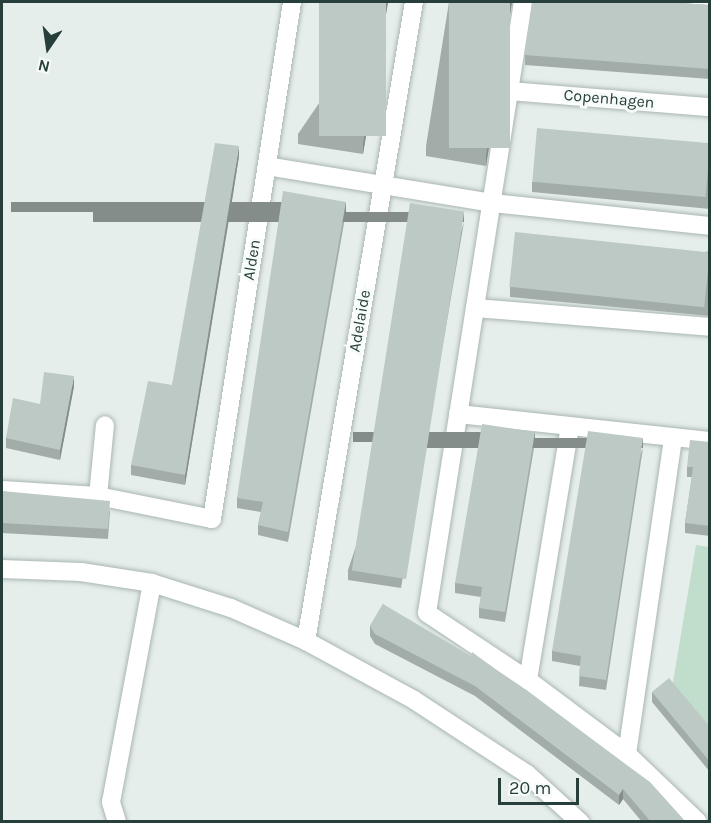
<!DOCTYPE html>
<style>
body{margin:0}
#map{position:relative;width:711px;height:823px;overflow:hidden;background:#e6eeeb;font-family:Karla,sans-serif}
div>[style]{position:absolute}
.green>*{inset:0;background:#c1ddcc}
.roads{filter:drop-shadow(0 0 2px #a9b6b3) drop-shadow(0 0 2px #a9b6b3)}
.minor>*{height:18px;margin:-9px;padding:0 9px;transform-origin:9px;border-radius:9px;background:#fff}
.wall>*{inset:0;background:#a2ada9}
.shaded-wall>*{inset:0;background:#848d8a;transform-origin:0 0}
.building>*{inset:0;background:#bcc9c5;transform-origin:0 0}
span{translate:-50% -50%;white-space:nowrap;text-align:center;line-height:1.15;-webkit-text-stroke:6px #f7fbf9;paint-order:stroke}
.street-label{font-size:16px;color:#263f3b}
.frame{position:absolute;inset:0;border:3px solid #263f3b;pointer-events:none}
.north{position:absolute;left:18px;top:18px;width:60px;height:60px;-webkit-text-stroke:4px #f7fbf9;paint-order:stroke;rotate:193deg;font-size:16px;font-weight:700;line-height:24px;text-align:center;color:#263f3b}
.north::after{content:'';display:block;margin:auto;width:21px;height:27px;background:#263f3b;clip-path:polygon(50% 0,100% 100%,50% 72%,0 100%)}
.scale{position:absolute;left:498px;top:778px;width:81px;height:27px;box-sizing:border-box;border:3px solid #263f3b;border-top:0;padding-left:8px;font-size:18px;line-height:21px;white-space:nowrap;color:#263f3b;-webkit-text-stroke:4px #f7fbf9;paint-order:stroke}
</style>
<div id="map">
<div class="green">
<div style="clip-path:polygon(696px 545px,709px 547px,709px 732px,672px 688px)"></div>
</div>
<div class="roads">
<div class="minor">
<div style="left:523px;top:2px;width:618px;rotate:98.93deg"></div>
<div style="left:427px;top:613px;width:121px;rotate:33.6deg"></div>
<div style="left:528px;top:680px;width:124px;rotate:36.8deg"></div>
<div style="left:627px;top:754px;width:98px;rotate:43.8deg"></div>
<div style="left:681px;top:2px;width:29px;rotate:4deg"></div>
<div style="left:509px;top:91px;width:202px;rotate:4.6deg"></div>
<div style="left:267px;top:166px;width:228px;rotate:9.3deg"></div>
<div style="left:492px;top:203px;width:219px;rotate:6deg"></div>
<div style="left:475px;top:308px;width:236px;rotate:4.6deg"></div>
<div style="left:458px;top:414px;width:253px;rotate:6.1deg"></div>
<div style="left:2px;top:490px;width:96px;rotate:3.6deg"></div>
<div style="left:98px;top:496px;width:116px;rotate:11.4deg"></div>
<div style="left:212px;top:519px;width:523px;rotate:-81.2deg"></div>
<div style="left:98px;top:496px;width:71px;rotate:-84.4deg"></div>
<div style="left:2px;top:569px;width:79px;rotate:2.2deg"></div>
<div style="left:81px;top:572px;width:72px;rotate:8.8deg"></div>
<div style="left:152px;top:583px;width:83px;rotate:17.6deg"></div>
<div style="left:231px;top:608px;width:82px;rotate:23.7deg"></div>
<div style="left:306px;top:641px;width:123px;rotate:28.6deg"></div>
<div style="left:414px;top:700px;width:135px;rotate:33.2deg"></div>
<div style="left:527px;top:774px;width:72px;rotate:42.2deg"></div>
<div style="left:306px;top:641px;width:648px;rotate:-80.41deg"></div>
<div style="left:528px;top:680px;width:257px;rotate:-80.6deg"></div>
<div style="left:627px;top:754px;width:320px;rotate:-81.7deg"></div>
<div style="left:117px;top:822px;width:21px;rotate:-107deg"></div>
<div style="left:111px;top:802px;width:223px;rotate:-79.4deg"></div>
</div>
</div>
<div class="wall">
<div style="clip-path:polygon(388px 2px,363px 154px,298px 144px,298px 134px)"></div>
<div style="clip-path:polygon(449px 2px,512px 2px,486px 166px,426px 156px,426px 146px)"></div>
<div style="clip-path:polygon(680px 3px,710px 5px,710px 79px,525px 65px,525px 55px)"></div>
<div style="clip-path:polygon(710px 144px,710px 209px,532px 192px,532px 182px)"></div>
<div style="clip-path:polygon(239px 156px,185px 485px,131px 475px,131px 465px,172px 385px)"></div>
<div style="clip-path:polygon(346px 212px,288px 542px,258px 535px,258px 525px,261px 512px,237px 508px,237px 498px)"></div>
<div style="clip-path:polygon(464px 222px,401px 588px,348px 580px,348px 570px)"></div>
<div style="clip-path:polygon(710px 251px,710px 316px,510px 297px,510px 287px)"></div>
<div style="clip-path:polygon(74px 386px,60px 460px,6px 448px,6px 438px,40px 404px)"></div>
<div style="clip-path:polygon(535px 442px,505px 622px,479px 618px,479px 608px,481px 597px,455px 593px,455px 583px)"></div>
<div style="clip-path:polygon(710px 442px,710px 536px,685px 533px,685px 523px,692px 477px,687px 477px,687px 467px)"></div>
<div style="clip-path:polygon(643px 448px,606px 690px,579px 686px,580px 666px,552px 661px,552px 651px)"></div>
<div style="clip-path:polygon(2px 491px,110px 511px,108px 539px,2px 533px)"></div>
<div style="clip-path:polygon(383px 604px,686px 822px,642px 822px,623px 799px,619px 805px,475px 696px,375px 644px,370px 636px,370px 626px)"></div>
<div style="clip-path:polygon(652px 692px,710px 727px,710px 772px,652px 702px)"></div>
</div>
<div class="shaded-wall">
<div style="clip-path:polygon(386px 2px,388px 2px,363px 154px,363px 144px)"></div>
<div style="clip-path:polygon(510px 2px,512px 2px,486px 166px,486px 156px)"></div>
<div style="clip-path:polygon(239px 146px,239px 156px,232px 201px,185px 485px,185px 475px)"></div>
<div style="left:346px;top:202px;width:10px;height:335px;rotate:90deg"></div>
<div style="left:464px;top:212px;width:10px;height:371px;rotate:90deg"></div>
<div style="clip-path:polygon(74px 376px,74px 386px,60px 460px,60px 450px)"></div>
<div style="left:535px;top:432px;width:10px;height:182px;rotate:90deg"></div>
<div style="left:643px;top:438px;width:10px;height:245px;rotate:90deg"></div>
<div style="clip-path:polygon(623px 789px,623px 799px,619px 805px,619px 795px)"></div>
</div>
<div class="building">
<div style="left:319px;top:2px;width:67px;height:134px"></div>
<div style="left:449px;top:2px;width:61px;height:146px"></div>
<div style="clip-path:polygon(532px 2px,678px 2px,680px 3px,710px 5px,710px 69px,525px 55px)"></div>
<div style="left:537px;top:128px;width:174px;height:54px;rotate:5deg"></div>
<div style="clip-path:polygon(215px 143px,239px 146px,185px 475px,131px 465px,148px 381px,172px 385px)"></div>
<div style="clip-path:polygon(283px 191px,346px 202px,288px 532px,258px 525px,263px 502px,237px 498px)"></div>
<div style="left:410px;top:203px;width:55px;height:372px;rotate:9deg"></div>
<div style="left:515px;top:232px;width:196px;height:55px;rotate:6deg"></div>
<div style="clip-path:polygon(44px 372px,74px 376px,60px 450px,6px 438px,13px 398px,40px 404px)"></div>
<div style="clip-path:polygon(482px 424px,535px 432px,505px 612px,479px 608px,482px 587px,455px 583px)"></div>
<div style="clip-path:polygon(588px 431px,643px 438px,606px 680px,579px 676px,581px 656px,552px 651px)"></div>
<div style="clip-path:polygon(690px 440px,710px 442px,710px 526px,685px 523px,693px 467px,687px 467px)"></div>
<div style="clip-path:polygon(2px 491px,110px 501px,108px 529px,2px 523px)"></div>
<div style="clip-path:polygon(383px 604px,471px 656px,472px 652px,650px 782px,686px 822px,651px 822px,623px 789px,619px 795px,475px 686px,375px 634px,370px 626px)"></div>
<div style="clip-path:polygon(669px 678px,710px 727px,710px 762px,652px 692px)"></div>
</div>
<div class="street-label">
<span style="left:609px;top:99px;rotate:5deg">Copenhagen</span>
<span style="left:252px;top:260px;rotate:-81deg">Alden</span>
<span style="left:360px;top:321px;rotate:-80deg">Adelaide</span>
</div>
<div class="frame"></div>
<div class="north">N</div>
<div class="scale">20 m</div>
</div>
